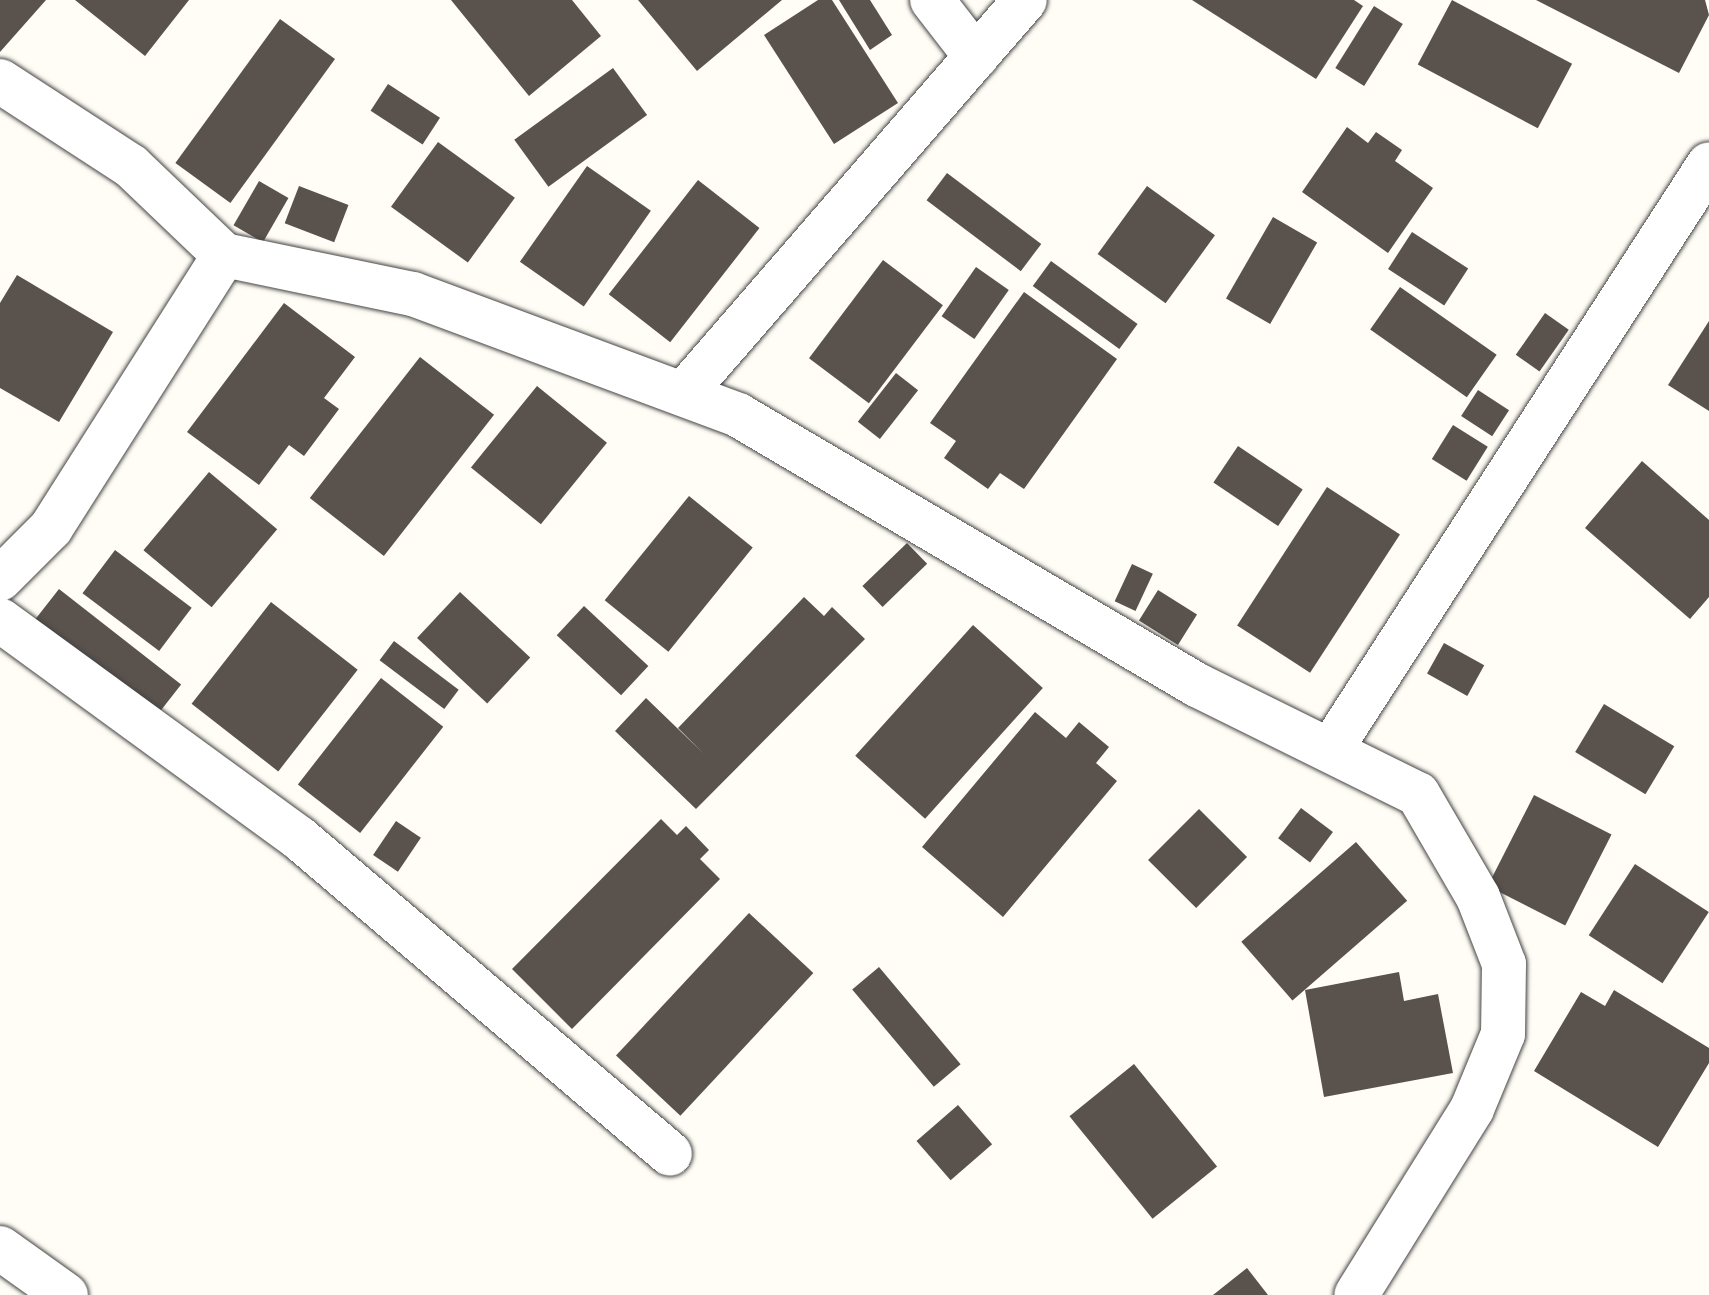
<!DOCTYPE html>
<style>
body{margin:0}
#map{position:relative;width:1709px;height:1295px;overflow:hidden;background:#fffdf5;font-family:"Source Serif 4",serif}
div>[style]{position:absolute}
.building>*{inset:0;background:#5a524d;transform-origin:0 0}
.roads{filter:drop-shadow(0 0 2px #444) drop-shadow(0 0 2px #444)}
.minor>*{height:44px;margin:-22px;padding:0 22px;transform-origin:22px;border-radius:22px;background:#fff}
span{translate:-50% -50%;white-space:nowrap;text-align:center;line-height:1.15;-webkit-text-stroke:8px #fff;paint-order:stroke}
</style>
<div id="map">
<div class="building">
<div style="clip-path:polygon(0 0,46px 0,0 52px)"></div>
<div style="clip-path:polygon(75px 0,189px 0,145px 56px)"></div>
<div style="clip-path:polygon(451px 0,572px 0,601px 36px,529px 96px)"></div>
<div style="clip-path:polygon(638px 0,782px 0,697px 71px)"></div>
<div style="clip-path:polygon(818px 0,832px 0,898px 103px,834px 144px,764px 35px)"></div>
<div style="clip-path:polygon(839px 0,870px 0,892px 35px,870px 50px)"></div>
<div style="clip-path:polygon(1192px 0,1354px 0,1363px 6px,1316px 79px)"></div>
<div style="left:1452px;top:0;width:136px;height:73px;rotate:28deg"></div>
<div style="clip-path:polygon(1536px 0,1705px 0,1709px 15px,1679px 73px)"></div>
<div style="left:1374px;top:6px;width:34px;height:73px;rotate:32deg"></div>
<div style="left:280px;top:19px;width:68px;height:178px;rotate:36deg"></div>
<div style="left:613px;top:68px;width:58px;height:122px;rotate:54deg"></div>
<div style="left:388px;top:84px;width:62px;height:32px;rotate:33deg"></div>
<div style="clip-path:polygon(1347px 127px,1368px 143px,1376px 132px,1402px 150px,1395px 161px,1433px 188px,1388px 253px,1302px 192px)"></div>
<div style="left:438px;top:142px;width:95px;height:80px;rotate:36deg"></div>
<div style="left:587px;top:166px;width:78px;height:117px;rotate:35deg"></div>
<div style="left:947px;top:173px;width:118px;height:34px;rotate:37deg"></div>
<div style="left:698px;top:180px;width:78px;height:145px;rotate:38deg"></div>
<div style="left:259px;top:181px;width:34px;height:51px;rotate:30deg"></div>
<div style="left:299px;top:186px;width:53px;height:40px;rotate:21deg"></div>
<div style="left:1147px;top:186px;width:84px;height:84px;rotate:36deg"></div>
<div style="left:1273px;top:217px;width:51px;height:94px;rotate:30deg"></div>
<div style="left:1412px;top:232px;width:67px;height:44px;rotate:33deg"></div>
<div style="left:883px;top:260px;width:75px;height:123px;rotate:37deg"></div>
<div style="left:1051px;top:261px;width:107px;height:31px;rotate:36deg"></div>
<div style="left:976px;top:267px;width:40px;height:60px;rotate:35deg"></div>
<div style="clip-path:polygon(17px 275px,113px 332px,59px 422px,0 388px,0 303px)"></div>
<div style="left:1400px;top:287px;width:118px;height:52px;rotate:35deg"></div>
<div style="clip-path:polygon(1024px 292px,1117px 359px,1024px 489px,1000px 473px,988px 489px,944px 458px,956px 441px,930px 423px)"></div>
<div style="clip-path:polygon(284px 303px,355px 357px,324px 398px,339px 409px,304px 456px,289px 445px,259px 485px,187px 432px)"></div>
<div style="left:1545px;top:313px;width:29px;height:51px;rotate:35deg"></div>
<div style="clip-path:polygon(1709px 321px,1709px 411px,1668px 385px)"></div>
<div style="left:420px;top:357px;width:94px;height:179px;rotate:38deg"></div>
<div style="left:896px;top:373px;width:28px;height:62px;rotate:38deg"></div>
<div style="left:537px;top:386px;width:90px;height:105px;rotate:39deg"></div>
<div style="left:1478px;top:390px;width:37px;height:31px;rotate:33deg"></div>
<div style="left:1453px;top:425px;width:41px;height:40px;rotate:32deg"></div>
<div style="left:1238px;top:446px;width:78px;height:44px;rotate:34deg"></div>
<div style="clip-path:polygon(1642px 461px,1709px 520px,1709px 597px,1690px 619px,1585px 528px)"></div>
<div style="left:209px;top:472px;width:89px;height:102px;rotate:40deg"></div>
<div style="left:1327px;top:487px;width:87px;height:165px;rotate:33deg"></div>
<div style="left:689px;top:496px;width:82px;height:134px;rotate:39deg"></div>
<div style="left:907px;top:543px;width:29px;height:62px;rotate:46deg"></div>
<div style="left:115px;top:550px;width:96px;height:54px;rotate:37deg"></div>
<div style="left:1132px;top:564px;width:23px;height:41px;rotate:25deg"></div>
<div style="left:59px;top:589px;width:155px;height:42px;rotate:38deg"></div>
<div style="left:1158px;top:590px;width:46px;height:36px;rotate:32deg"></div>
<div style="left:460px;top:592px;width:96px;height:63px;rotate:43deg"></div>
<div style="clip-path:polygon(804px 597px,824px 616px,832px 607px,865px 639px,696px 809px,615px 731px,646px 698px,703px 753px,678px 728px)"></div>
<div style="left:271px;top:602px;width:110px;height:129px;rotate:38deg"></div>
<div style="left:584px;top:606px;width:88px;height:40px;rotate:43deg"></div>
<div style="left:973px;top:625px;width:94px;height:176px;rotate:42deg"></div>
<div style="left:394px;top:641px;width:81px;height:24px;rotate:37deg"></div>
<div style="left:1444px;top:643px;width:46px;height:35px;rotate:29deg"></div>
<div style="left:381px;top:678px;width:79px;height:135px;rotate:38deg"></div>
<div style="left:1604px;top:704px;width:82px;height:56px;rotate:31deg"></div>
<div style="clip-path:polygon(1035px 712px,1066px 738px,1079px 722px,1109px 747px,1096px 763px,1117px 781px,1003px 917px,922px 847px)"></div>
<div style="left:1534px;top:795px;width:87px;height:102px;rotate:27deg"></div>
<div style="left:1301px;top:808px;width:40px;height:38px;rotate:37deg"></div>
<div style="left:1199px;top:809px;width:68px;height:72px;rotate:45deg"></div>
<div style="clip-path:polygon(661px 819px,677px 835px,686px 826px,709px 850px,700px 859px,720px 879px,572px 1029px,512px 969px)"></div>
<div style="left:396px;top:821px;width:30px;height:41px;rotate:34deg"></div>
<div style="left:1356px;top:842px;width:78px;height:152px;rotate:49deg"></div>
<div style="left:1635px;top:864px;width:88px;height:85px;rotate:33deg"></div>
<div style="left:749px;top:913px;width:88px;height:195px;rotate:43deg"></div>
<div style="left:879px;top:967px;width:127px;height:35px;rotate:50deg"></div>
<div style="clip-path:polygon(1399px 972px,1404px 1001px,1438px 994px,1453px 1073px,1324px 1097px,1305px 990px)"></div>
<div style="clip-path:polygon(1614px 990px,1709px 1048px,1709px 1063px,1658px 1147px,1534px 1071px,1581px 992px,1605px 1006px)"></div>
<div style="left:1134px;top:1064px;width:132px;height:83px;rotate:51deg"></div>
<div style="left:958px;top:1105px;width:52px;height:55px;rotate:49deg"></div>
<div style="clip-path:polygon(1247px 1268px,1268px 1295px,1213px 1295px)"></div>
</div>
<div class="roads">
<div class="minor">
<div style="left:932px;top:0;width:72px;rotate:52.3deg"></div>
<div style="left:0;top:81px;width:156px;rotate:33deg"></div>
<div style="left:131px;top:166px;width:129px;rotate:43.7deg"></div>
<div style="left:224px;top:255px;width:193px;rotate:11.7deg"></div>
<div style="left:413px;top:294px;width:347px;rotate:20.4deg"></div>
<div style="left:738px;top:415px;width:533px;rotate:30.47deg"></div>
<div style="left:1197px;top:685px;width:246px;rotate:26.3deg"></div>
<div style="left:1418px;top:794px;width:119px;rotate:59.8deg"></div>
<div style="left:1478px;top:897px;width:72px;rotate:68.8deg"></div>
<div style="left:1504px;top:964px;width:70px;rotate:90.8deg"></div>
<div style="left:1503px;top:1034px;width:81px;rotate:112.5deg"></div>
<div style="left:1472px;top:1109px;width:219px;rotate:121.9deg"></div>
<div style="left:684px;top:393px;width:520px;rotate:-49.05deg"></div>
<div style="left:0;top:579px;width:72px;rotate:-45deg"></div>
<div style="left:51px;top:528px;width:323px;rotate:-57.6deg"></div>
<div style="left:0;top:620px;width:370px;rotate:36.1deg"></div>
<div style="left:299px;top:838px;width:487px;rotate:40.4deg"></div>
<div style="left:1331px;top:749px;width:696px;rotate:-57.13deg"></div>
<div style="left:0;top:1248px;width:81px;rotate:35.5deg"></div>
</div>
</div>
</div>
